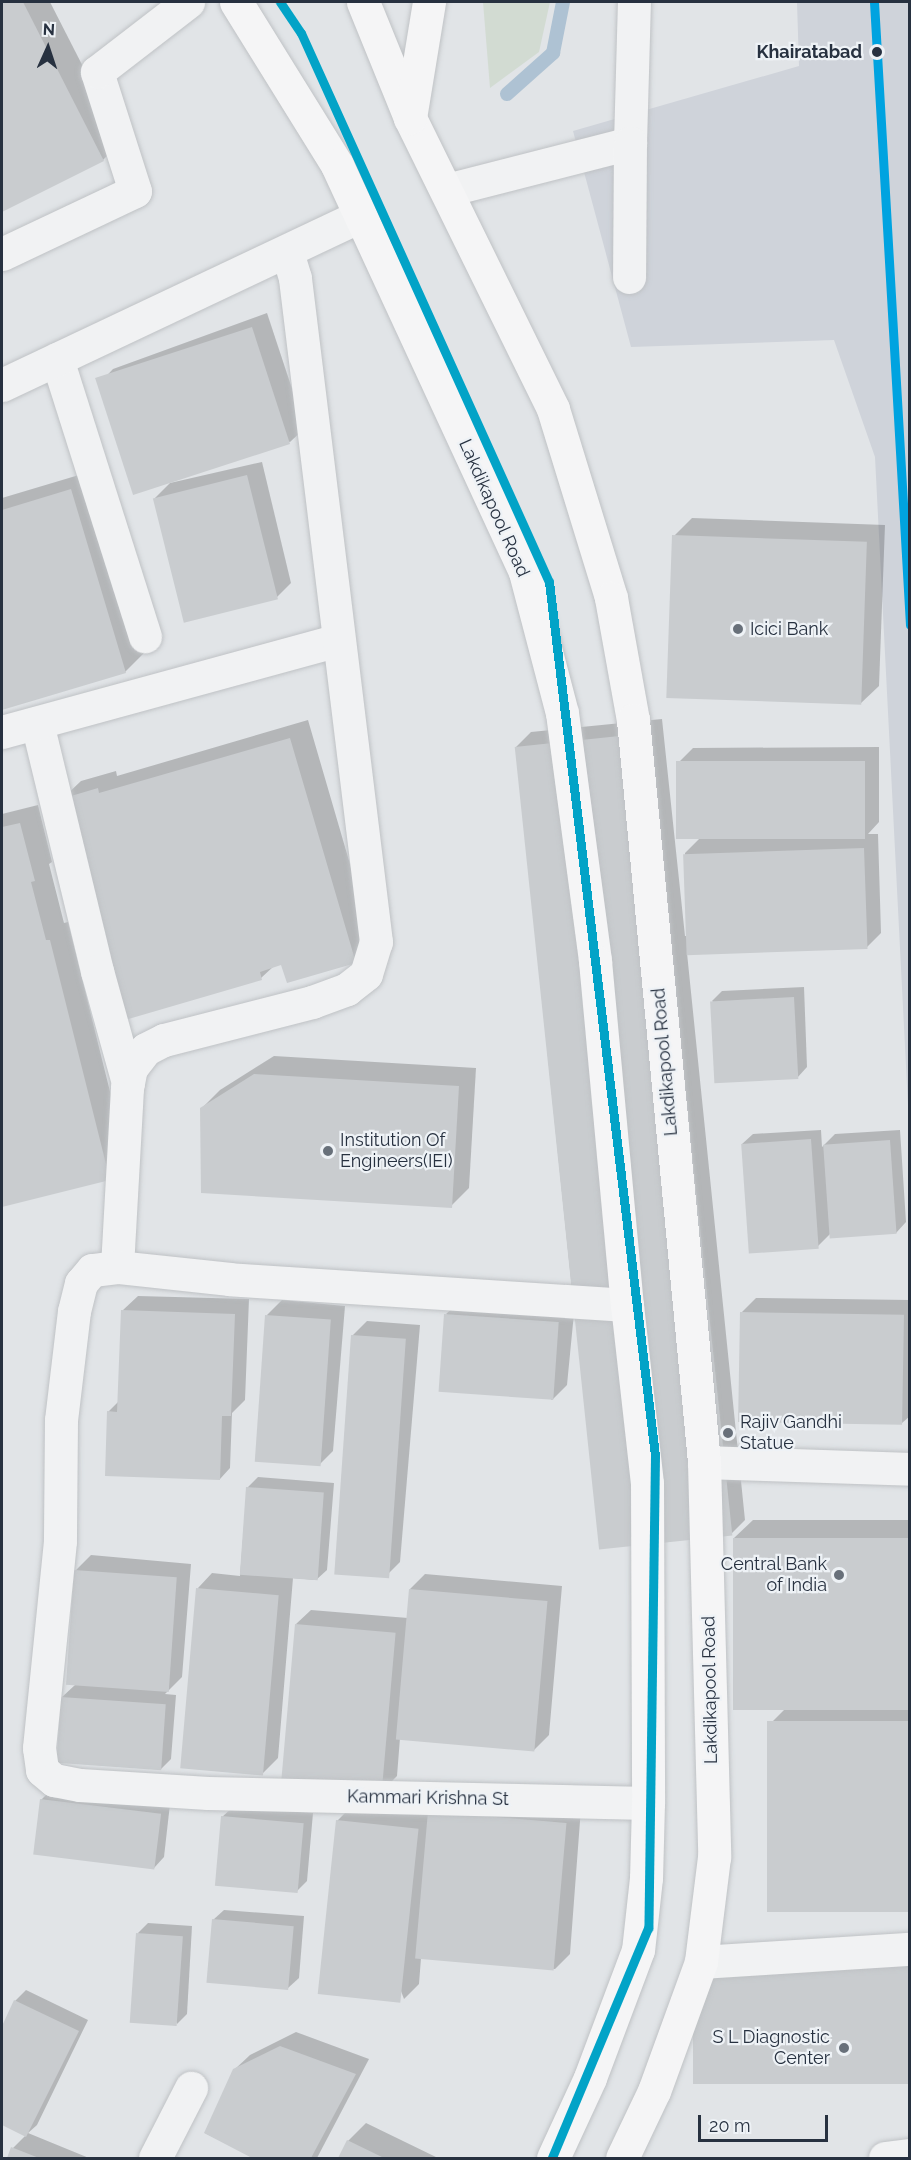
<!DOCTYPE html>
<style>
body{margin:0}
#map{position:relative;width:911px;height:2160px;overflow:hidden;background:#e1e4e7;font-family:Raleway,sans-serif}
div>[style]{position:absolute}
.built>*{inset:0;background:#cfd3da}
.green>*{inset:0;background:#d2dbd2}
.shadow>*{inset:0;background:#0003}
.stream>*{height:14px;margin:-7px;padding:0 7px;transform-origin:7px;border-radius:7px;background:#aec2d3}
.building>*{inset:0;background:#c9cccf;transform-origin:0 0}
.roads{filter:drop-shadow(0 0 2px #bfc2c5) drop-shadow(0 0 2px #bfc2c5)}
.minor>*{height:33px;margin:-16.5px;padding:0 16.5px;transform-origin:16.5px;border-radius:16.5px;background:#f1f2f3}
.highway>*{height:33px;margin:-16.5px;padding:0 16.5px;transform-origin:16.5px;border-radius:16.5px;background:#f5f5f6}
.rail-1>*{height:9px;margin:-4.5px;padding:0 4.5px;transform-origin:4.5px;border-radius:4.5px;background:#00a3e0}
.metro-1>*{height:9px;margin:-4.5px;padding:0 4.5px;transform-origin:4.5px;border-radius:4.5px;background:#02a3c7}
.dots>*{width:16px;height:16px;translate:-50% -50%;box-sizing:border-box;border:3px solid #eef2f6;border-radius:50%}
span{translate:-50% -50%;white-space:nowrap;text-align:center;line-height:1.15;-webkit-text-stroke:4.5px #eef2f6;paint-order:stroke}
.stop-label{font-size:18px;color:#273140;font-weight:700}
.right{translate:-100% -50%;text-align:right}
.street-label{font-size:18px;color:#273140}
.poi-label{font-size:18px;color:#273140}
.left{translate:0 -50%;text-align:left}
.frame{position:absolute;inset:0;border:3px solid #273140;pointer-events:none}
.north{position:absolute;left:18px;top:18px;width:60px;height:60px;-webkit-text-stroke:4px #eef2f6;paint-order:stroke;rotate:3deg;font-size:16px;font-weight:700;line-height:24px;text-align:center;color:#273140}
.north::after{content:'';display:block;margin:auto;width:21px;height:27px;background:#273140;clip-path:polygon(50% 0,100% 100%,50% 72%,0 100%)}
.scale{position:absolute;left:698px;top:2115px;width:130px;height:27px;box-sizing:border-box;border:3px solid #273140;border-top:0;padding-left:8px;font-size:18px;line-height:21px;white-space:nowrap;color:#273140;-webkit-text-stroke:4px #eef2f6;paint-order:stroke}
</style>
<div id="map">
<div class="built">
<div style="clip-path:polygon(797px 2px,909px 2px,909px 1125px,875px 457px,834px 340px,631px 347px,573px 131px,799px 66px)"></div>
</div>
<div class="green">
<div style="clip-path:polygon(483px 2px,550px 2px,539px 52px,490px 88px)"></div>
</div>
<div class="shadow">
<div style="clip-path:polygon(2px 2px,50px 2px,121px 141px,103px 160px,2px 210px)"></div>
<div style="clip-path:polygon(267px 313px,305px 428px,290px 442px,99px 384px,113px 369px)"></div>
<div style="clip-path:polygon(262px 462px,291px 583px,276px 598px,155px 498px,170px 483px)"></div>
<div style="clip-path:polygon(89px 472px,144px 653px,125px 672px,2px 708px,2px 498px)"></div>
<div style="clip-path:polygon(692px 518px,885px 525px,879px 686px,860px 704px,674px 536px)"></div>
<div style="clip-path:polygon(662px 719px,685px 936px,687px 936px,685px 853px,700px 838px,678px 763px,693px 748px,879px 747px,879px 822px,868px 834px,878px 834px,881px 933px,866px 948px,687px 953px,745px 1520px,730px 1535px,574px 1313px,567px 1385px,552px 1400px,446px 1314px,461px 1300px,574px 1309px,516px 747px,531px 732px)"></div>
<div style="clip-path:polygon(308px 720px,373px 943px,355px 962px,282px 963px,274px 966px,261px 978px,62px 799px,81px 781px,116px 771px,117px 776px)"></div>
<div style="clip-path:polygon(38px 805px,52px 862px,49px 864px,64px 923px,68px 922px,127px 1160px,109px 1179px,2px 1205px,2px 814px)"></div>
<div style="clip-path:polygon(804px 987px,807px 1067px,797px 1078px,712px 1001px,722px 991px)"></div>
<div style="clip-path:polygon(274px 1056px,476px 1068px,469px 1188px,451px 1206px,201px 1109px,220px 1090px)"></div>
<div style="clip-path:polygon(821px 1130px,822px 1147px,835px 1134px,900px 1130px,906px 1222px,896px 1233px,830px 1234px,817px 1247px,742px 1144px,753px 1134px)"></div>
<div style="clip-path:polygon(138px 1296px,249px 1299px,245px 1400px,232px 1413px,230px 1468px,220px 1479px,108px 1412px,119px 1401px,123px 1310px)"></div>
<div style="clip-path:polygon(756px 1298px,910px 1300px,910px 1416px,902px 1423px,741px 1313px)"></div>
<div style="clip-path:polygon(282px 1300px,345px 1306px,333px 1451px,318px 1466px,267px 1315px)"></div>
<div style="clip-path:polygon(367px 1321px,420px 1325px,400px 1562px,385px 1577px,352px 1336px)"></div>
<div style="clip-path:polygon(258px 1477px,334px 1483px,327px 1570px,316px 1580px,293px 1578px,278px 1758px,263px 1773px,198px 1588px,212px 1573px,240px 1576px,247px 1488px)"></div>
<div style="clip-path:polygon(753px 1520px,910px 1520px,910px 1911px,769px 1725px,785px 1709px,734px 1538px)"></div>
<div style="clip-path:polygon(91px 1555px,191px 1564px,182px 1677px,165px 1694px,176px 1695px,171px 1759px,160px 1770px,62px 1697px,75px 1685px,76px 1570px)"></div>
<div style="clip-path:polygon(425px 1574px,562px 1586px,549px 1735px,534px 1750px,400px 1738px,397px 1776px,382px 1791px,296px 1624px,311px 1610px,408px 1618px,410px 1589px)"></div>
<div style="clip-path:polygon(52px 1789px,170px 1804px,164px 1857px,154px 1868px,41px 1800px)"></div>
<div style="clip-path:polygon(352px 1806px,581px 1808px,570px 1954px,555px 1969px,421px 1958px,419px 1984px,404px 1999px,337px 1821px)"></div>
<div style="clip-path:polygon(233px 1807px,313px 1813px,307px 1881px,297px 1891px,222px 1817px)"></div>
<div style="clip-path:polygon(224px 1910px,304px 1916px,299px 1978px,288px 1988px,213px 1920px)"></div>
<div style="clip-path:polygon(148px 1923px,192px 1926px,187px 2014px,177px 2024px,138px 1933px)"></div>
<div style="clip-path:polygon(910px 1947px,910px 2083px,699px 2008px,718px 1990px)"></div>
<div style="clip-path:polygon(26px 1990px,88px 2020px,37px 2125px,28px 2133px,89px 2158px,8px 2158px,13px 2148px,26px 2135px,2px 2124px,2px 2029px,15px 2001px)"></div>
<div style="clip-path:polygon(296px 2032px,369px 2059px,317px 2158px,255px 2158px,205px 2133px,234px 2070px,250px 2055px)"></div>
<div style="clip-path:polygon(366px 2123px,438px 2158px,339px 2158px,348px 2141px)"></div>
</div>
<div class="stream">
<div style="left:507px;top:94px;width:62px;rotate:-41.7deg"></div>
<div style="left:553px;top:53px;width:52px;rotate:-78.9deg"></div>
</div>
<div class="building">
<div style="clip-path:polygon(2px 2px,23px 2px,104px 161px,2px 212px)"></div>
<div style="left:252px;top:327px;width:123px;height:165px;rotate:72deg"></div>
<div style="left:247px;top:475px;width:128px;height:97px;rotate:76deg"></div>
<div style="clip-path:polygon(71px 489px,126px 673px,2px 710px,2px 510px)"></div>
<div style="left:672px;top:535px;width:195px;height:163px;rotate:2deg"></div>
<div style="left:648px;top:733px;width:807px;height:134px;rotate:84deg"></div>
<div style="clip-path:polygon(290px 738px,356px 963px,287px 983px,281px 965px,260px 972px,262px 980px,125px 1020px,61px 799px,98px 788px,99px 793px)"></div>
<div style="left:865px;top:761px;width:78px;height:189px;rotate:90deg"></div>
<div style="clip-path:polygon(20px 823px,35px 881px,31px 882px,46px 940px,50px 940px,110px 1180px,2px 1207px,2px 827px)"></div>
<div style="left:864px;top:848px;width:101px;height:181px;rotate:88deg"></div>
<div style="left:794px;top:997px;width:82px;height:84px;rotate:87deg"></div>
<div style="clip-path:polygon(254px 1074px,459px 1086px,452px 1208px,201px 1193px,200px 1108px)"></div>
<div style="left:811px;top:1139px;width:110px;height:70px;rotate:86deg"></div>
<div style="left:890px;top:1140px;width:94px;height:67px;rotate:86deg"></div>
<div style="clip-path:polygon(121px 1310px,235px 1314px,231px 1416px,222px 1416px,220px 1480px,105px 1476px,107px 1411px,117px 1412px)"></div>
<div style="left:740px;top:1312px;width:164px;height:110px;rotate:1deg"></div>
<div style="left:444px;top:1314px;width:115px;height:78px;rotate:4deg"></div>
<div style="left:265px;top:1315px;width:66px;height:147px;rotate:4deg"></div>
<div style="left:351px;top:1335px;width:55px;height:240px;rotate:4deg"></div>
<div style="left:246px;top:1487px;width:78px;height:88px;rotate:4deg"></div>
<div style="left:733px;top:1538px;width:177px;height:172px"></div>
<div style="left:74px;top:1570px;width:103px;height:115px;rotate:4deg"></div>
<div style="left:196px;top:1588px;width:83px;height:181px;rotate:5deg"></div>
<div style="left:409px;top:1589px;width:139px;height:151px;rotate:5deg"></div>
<div style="left:295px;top:1624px;width:101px;height:161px;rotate:5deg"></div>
<div style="left:61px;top:1697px;width:105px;height:66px;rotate:4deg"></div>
<div style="left:910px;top:1721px;width:191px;height:143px;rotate:90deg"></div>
<div style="left:40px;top:1799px;width:122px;height:56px;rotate:7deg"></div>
<div style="left:428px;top:1811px;width:139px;height:148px;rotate:5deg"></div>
<div style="left:221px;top:1816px;width:83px;height:70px;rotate:5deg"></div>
<div style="left:336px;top:1820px;width:83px;height:175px;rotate:6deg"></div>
<div style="left:212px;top:1919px;width:82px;height:64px;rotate:5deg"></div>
<div style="left:136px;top:1933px;width:47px;height:90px;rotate:4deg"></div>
<div style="left:910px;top:1960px;width:124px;height:217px;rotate:90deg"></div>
<div style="clip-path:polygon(14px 2000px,79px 2031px,26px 2137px,2px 2125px,2px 2026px)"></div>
<div style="clip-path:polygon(280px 2046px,356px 2074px,311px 2158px,252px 2158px,204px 2133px,233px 2069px)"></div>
<div style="clip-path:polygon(347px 2140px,384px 2158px,338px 2158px)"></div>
<div style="clip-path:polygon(11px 2147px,39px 2158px,7px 2158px)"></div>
</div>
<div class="roads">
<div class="minor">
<div style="left:630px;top:143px;width:141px;rotate:-88.4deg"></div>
<div style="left:447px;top:190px;width:189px;rotate:-14.4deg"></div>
<div style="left:630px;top:143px;width:134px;rotate:90.4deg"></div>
<div style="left:2px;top:254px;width:147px;rotate:-25.3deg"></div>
<div style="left:135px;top:191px;width:125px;rotate:-107.7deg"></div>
<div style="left:97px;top:72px;width:115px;rotate:-37.6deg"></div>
<div style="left:57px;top:359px;width:291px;rotate:72.4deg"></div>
<div style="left:2px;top:385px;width:396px;rotate:-25.3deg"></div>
<div style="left:37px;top:723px;width:255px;rotate:76.4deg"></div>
<div style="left:97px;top:971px;width:116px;rotate:74.5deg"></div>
<div style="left:2px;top:732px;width:348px;rotate:-15.3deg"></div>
<div style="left:117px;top:1267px;width:179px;rotate:-86.8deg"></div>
<div style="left:127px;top:1088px;width:20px;rotate:-79deg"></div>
<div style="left:131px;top:1068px;width:24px;rotate:-52deg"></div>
<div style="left:146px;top:1049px;width:20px;rotate:-27deg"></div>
<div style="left:164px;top:1040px;width:153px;rotate:-14.4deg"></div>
<div style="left:312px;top:1002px;width:37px;rotate:-20deg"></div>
<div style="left:347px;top:989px;width:24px;rotate:-38deg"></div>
<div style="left:366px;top:974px;width:34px;rotate:-73deg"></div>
<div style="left:376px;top:942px;width:669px;rotate:-96.96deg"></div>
<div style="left:295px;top:278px;width:28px;rotate:-107deg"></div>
<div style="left:627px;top:1305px;width:398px;rotate:-176.3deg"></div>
<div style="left:230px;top:1279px;width:114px;rotate:-173.9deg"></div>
<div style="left:117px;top:1267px;width:25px;rotate:173deg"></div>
<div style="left:92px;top:1270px;width:17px;rotate:130deg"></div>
<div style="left:81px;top:1283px;width:29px;rotate:104deg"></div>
<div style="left:74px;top:1311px;width:110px;rotate:96.8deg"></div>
<div style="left:61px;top:1420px;width:121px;rotate:90.5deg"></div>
<div style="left:60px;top:1541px;width:208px;rotate:95.8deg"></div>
<div style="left:39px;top:1748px;width:22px;rotate:82deg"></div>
<div style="left:42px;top:1770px;width:16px;rotate:40deg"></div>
<div style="left:54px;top:1780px;width:26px;rotate:11deg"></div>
<div style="left:80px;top:1785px;width:128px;rotate:3.6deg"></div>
<div style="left:208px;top:1793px;width:440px;rotate:1.3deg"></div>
<div style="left:704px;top:1462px;width:206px;rotate:1.9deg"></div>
<div style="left:701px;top:1962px;width:209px;rotate:-3.6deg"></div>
<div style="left:155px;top:2158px;width:79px;rotate:-62.8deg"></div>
<div style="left:885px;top:2158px;width:25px;rotate:-7deg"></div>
</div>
<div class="highway">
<div style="left:236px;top:2px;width:192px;rotate:58.2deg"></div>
<div style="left:337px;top:165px;width:448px;rotate:65.2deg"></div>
<div style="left:525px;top:572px;width:146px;rotate:75.3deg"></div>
<div style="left:562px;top:713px;width:250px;rotate:82.4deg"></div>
<div style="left:595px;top:961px;width:345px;rotate:84.7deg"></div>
<div style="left:627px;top:1305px;width:179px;rotate:83.6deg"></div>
<div style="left:647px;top:1483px;width:320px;rotate:89.8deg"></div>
<div style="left:648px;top:1803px;width:75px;rotate:91.5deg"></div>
<div style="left:646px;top:1878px;width:72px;rotate:96.3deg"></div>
<div style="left:638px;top:1950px;width:137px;rotate:110.6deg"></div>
<div style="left:590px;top:2078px;width:88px;rotate:114.8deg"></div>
<div style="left:363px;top:2px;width:125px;rotate:67.9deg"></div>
<div style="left:410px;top:118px;width:324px;rotate:63.8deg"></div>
<div style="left:553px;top:409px;width:198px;rotate:72.9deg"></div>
<div style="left:611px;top:598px;width:124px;rotate:79.8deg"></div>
<div style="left:633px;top:720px;width:745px;rotate:84.53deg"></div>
<div style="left:704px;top:1462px;width:395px;rotate:88.5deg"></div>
<div style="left:714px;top:1857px;width:106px;rotate:97.1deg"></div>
<div style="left:701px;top:1962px;width:137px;rotate:110deg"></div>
<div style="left:654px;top:2091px;width:74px;rotate:115.5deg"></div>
<div style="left:410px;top:118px;width:118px;rotate:-80.7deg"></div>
</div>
</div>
<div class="rail-1">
<div style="left:874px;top:2px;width:624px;rotate:86.69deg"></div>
</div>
<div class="metro-1">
<div style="left:280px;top:2px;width:37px;rotate:56deg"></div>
<div style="left:301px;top:33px;width:602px;rotate:65.69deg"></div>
<div style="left:549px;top:582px;width:880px;rotate:83.08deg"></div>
<div style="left:655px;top:1456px;width:472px;rotate:90.8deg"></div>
<div style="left:648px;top:1928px;width:249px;rotate:112.7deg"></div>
</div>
<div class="dots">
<div style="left:877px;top:52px;background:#273140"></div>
<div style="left:738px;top:629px;background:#68707a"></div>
<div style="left:328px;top:1151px;background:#68707a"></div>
<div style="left:728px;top:1433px;background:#68707a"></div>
<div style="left:839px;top:1575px;background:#68707a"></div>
<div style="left:844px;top:2048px;background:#68707a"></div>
</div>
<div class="stop-label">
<span class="right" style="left:862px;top:52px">Khairatabad</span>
</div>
<div class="street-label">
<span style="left:494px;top:508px;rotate:66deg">Lakdikapool Road</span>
<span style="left:665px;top:1062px;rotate:-95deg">Lakdikapool Road</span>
<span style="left:710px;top:1690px;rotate:-91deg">Lakdikapool Road</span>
<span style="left:428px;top:1798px;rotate:1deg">Kammari Krishna St</span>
</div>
<div class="poi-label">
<span class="left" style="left:750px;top:629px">Icici Bank</span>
<span class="left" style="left:340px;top:1151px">Institution Of<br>Engineers(IEI)</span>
<span class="left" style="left:740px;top:1433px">Rajiv Gandhi<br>Statue</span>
<span class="right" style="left:827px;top:1575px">Central Bank<br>of India</span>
<span class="right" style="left:830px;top:2048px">S L Diagnostic<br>Center</span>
</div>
<div class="frame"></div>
<div class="north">N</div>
<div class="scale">20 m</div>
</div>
